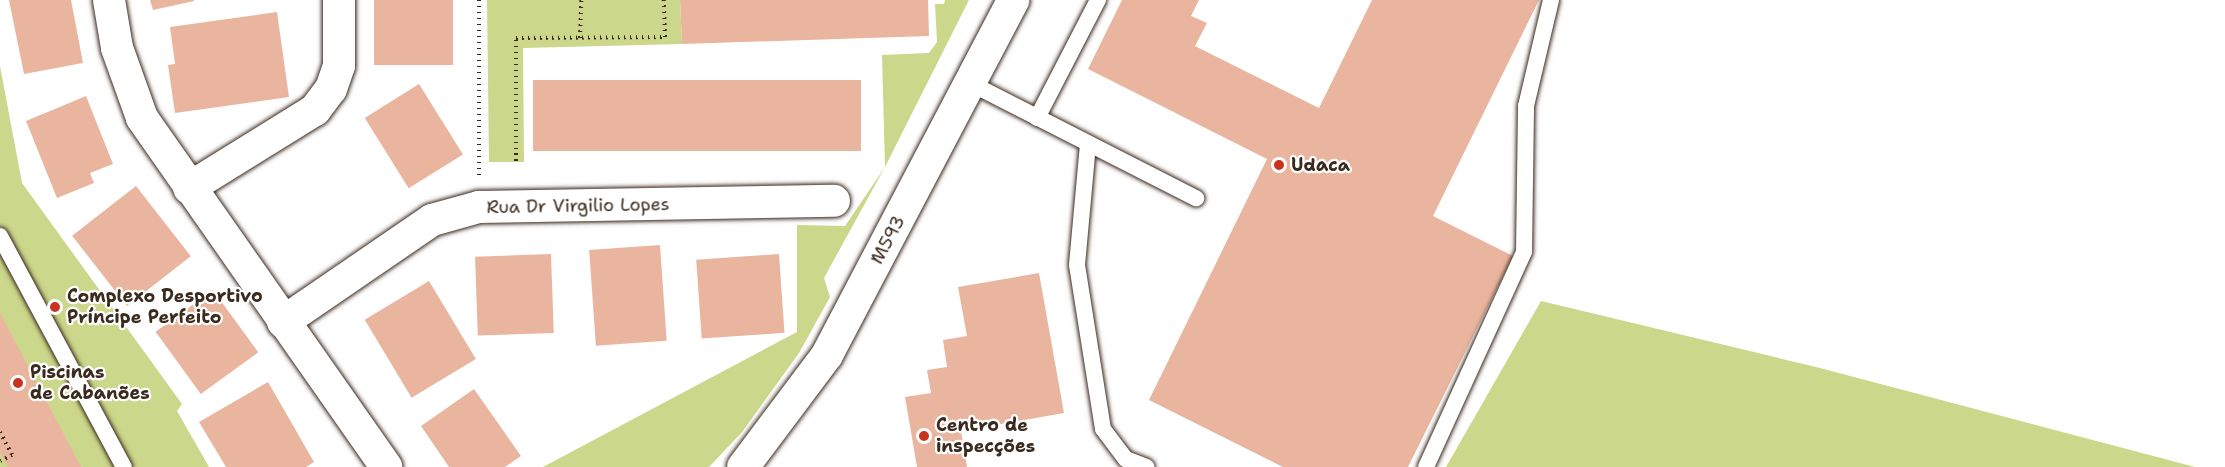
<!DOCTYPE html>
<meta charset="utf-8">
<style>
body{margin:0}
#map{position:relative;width:2225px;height:467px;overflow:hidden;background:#fff;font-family:"Shantell Sans",sans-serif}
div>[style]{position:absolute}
.green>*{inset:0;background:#cbd78a}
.building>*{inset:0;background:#eab59e;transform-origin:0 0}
.path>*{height:4px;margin-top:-2px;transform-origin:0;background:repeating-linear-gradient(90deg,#3b2a1e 0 1.5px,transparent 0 6px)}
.roads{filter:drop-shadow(0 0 2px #3b2a1e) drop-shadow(0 0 2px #3b2a1e)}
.lane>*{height:16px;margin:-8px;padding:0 8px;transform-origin:8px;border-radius:8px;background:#fff}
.street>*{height:32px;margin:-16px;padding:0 16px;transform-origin:16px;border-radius:16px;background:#fff}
.dots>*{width:16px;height:16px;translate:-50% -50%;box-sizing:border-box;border:3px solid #fff;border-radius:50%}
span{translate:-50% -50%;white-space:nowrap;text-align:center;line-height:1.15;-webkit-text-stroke:4.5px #fff;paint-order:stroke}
.poi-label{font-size:18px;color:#3b2a1e;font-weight:700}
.left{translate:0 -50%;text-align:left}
.street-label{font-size:18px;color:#3b2a1e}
</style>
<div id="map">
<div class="green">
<div style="clip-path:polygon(487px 0,680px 0,682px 44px,523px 48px,524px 162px,489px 162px)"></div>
<div style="clip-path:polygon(945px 0,969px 0,885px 167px,824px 278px,830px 297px,799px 353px,742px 432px,709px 467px,543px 467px,797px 332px,797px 225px,845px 226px,885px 167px,882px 55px,929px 53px,937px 42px,935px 4px,944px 4px)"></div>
<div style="clip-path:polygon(0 66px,22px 183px,182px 404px,177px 411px,209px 467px,0 467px)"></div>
<div style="clip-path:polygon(1541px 301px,1816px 367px,2195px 467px,1446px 467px)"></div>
</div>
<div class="building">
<div style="clip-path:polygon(9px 0,71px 0,83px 63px,24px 74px)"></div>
<div style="clip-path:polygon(150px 0,194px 0,194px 1px,153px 10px)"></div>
<div style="left:374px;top:0;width:79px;height:65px"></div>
<div style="clip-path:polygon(680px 0,928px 0,929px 36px,682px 44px)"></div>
<div style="clip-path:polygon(1122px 0,1199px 0,1191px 16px,1207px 23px,1195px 46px,1319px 108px,1372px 0,1539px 0,1433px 216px,1513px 256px,1408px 467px,1283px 467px,1149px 400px,1267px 159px,1088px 69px)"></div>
<div style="clip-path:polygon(277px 12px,289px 97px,175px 113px,168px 65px,175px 64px,170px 27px)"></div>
<div style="left:533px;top:80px;width:328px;height:71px"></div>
<div style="left:419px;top:84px;width:83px;height:64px;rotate:58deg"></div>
<div style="clip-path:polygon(86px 96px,113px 164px,90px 173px,94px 183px,57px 198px,26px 121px)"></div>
<div style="left:136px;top:186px;width:89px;height:81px;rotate:52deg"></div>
<div style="left:660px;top:245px;width:96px;height:71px;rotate:86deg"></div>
<div style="left:551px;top:254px;width:79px;height:76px;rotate:88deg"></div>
<div style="left:779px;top:254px;width:79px;height:83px;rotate:86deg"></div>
<div style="clip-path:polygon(1039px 273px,1064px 413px,961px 431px,967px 467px,917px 467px,905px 397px,931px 393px,927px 370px,947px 367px,943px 340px,967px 336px,958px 287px)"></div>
<div style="left:429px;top:281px;width:91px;height:75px;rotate:59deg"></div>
<div style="left:213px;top:290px;width:77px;height:71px;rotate:54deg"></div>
<div style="clip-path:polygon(0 313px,81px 467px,8px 467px,0 452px)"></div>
<div style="clip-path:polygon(268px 382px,314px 462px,306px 467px,226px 467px,199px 422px)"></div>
<div style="clip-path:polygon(474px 389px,521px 456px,505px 467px,449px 467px,421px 426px)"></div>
</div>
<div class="path">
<div style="left:479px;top:0;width:176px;rotate:90deg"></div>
<div style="left:580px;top:38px;width:38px;rotate:-88deg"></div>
<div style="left:516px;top:161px;width:123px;rotate:-90deg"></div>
<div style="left:516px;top:38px;width:149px;rotate:-0.4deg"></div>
<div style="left:665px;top:37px;width:37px;rotate:-92deg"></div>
<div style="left:0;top:432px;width:26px;rotate:62deg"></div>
<div style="left:12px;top:455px;width:13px;rotate:153deg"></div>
</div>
<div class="roads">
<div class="lane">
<div style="left:970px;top:83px;width:254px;rotate:27deg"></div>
<div style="left:1037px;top:118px;width:133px;rotate:-62.7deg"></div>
<div style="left:1088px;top:144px;width:121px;rotate:95.2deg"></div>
<div style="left:1077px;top:265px;width:166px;rotate:81deg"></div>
<div style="left:1103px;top:429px;width:38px;rotate:53deg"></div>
<div style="left:1126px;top:459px;width:22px;rotate:21deg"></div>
<div style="left:0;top:236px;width:262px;rotate:61.8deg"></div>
<div style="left:1426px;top:467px;width:236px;rotate:-65.5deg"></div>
<div style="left:1524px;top:252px;width:146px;rotate:-89.2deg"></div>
<div style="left:1526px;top:106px;width:109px;rotate:-76.7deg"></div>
</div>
<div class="street">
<div style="left:109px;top:0;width:49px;rotate:80.5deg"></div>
<div style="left:117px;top:48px;width:74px;rotate:70.3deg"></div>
<div style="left:142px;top:118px;width:426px;rotate:55deg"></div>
<div style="left:189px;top:188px;width:148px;rotate:-31.8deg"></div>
<div style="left:315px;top:110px;width:26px;rotate:-53deg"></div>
<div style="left:331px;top:89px;width:24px;rotate:-71deg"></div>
<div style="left:339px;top:66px;width:66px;rotate:-90deg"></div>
<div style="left:283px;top:322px;width:181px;rotate:-34.4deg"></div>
<div style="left:432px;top:220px;width:49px;rotate:-15.5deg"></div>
<div style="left:479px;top:207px;width:355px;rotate:-1deg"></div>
<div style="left:743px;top:467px;width:140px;rotate:-53.1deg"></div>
<div style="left:827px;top:355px;width:401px;rotate:-62.3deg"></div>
</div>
</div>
<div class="dots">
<div style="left:1279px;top:165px;background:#c8321e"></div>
<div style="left:55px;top:307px;background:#c8321e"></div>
<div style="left:18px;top:383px;background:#c8321e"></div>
<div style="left:924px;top:436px;background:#c8321e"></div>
</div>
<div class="poi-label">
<span class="left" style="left:1291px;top:165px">Udaca</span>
<span class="left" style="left:67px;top:307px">Complexo Desportivo<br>Príncipe Perfeito</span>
<span class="left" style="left:30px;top:383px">Piscinas<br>de Cabanões</span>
<span class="left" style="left:936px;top:436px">Centro de<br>inspecções</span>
</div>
<div class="street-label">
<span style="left:578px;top:206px;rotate:-1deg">Rua Dr Virgilio Lopes</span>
<span style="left:888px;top:240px;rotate:-62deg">M593</span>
</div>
</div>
